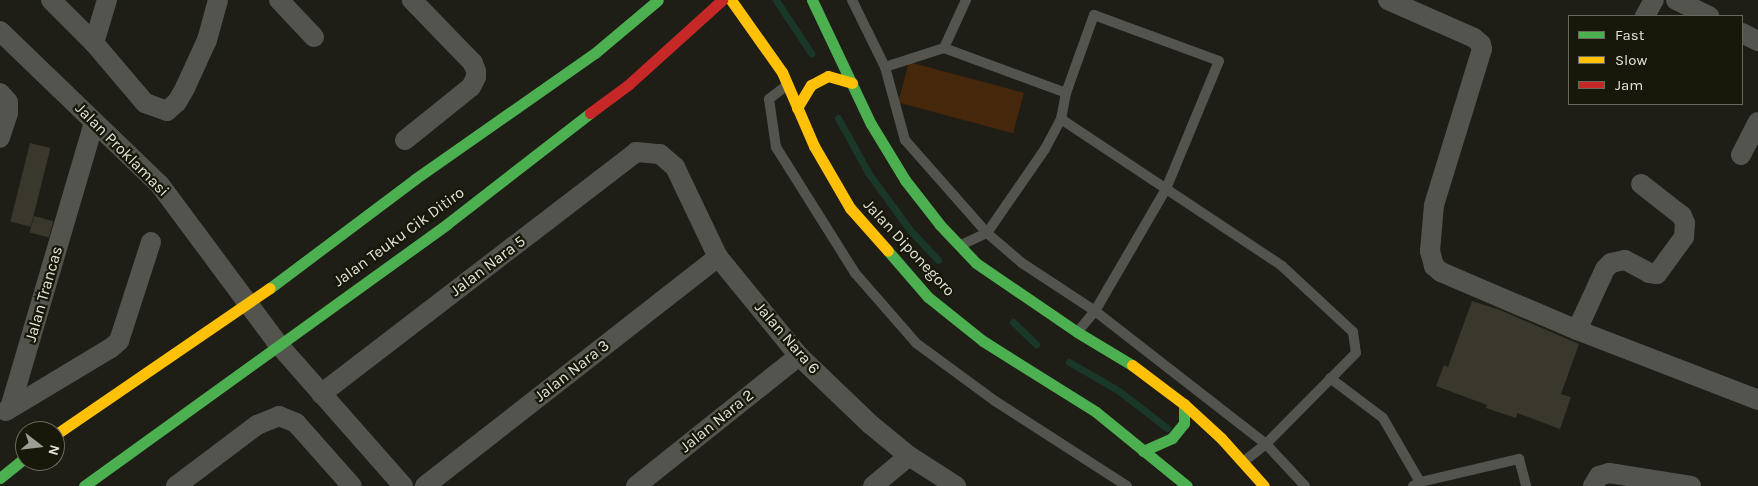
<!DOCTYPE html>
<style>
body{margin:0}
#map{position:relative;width:1758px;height:486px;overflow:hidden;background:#1e1e16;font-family:Karla,sans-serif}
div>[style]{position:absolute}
.green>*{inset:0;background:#45270c;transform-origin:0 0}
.stream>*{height:7px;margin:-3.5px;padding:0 3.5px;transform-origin:3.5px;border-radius:3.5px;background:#193828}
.building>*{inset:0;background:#3a372d;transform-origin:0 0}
.lane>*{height:10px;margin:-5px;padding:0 5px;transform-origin:5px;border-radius:5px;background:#54544e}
.street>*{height:20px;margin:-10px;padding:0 10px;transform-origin:10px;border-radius:10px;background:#54544e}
.fast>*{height:11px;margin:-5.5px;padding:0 5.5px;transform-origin:5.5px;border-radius:5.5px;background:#4caf50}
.slow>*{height:11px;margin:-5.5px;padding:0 5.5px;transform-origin:5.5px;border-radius:5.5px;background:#ffc107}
.jam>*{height:11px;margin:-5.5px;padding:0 5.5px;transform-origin:5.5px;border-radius:5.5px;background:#c62828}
span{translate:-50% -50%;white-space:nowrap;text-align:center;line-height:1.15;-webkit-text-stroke:4.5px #18180a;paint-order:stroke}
.street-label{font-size:16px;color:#e2e3da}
.legend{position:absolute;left:1568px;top:15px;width:175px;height:90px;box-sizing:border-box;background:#18180a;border:1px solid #69695d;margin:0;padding:6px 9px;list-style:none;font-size:15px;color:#e2e3da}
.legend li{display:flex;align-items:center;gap:10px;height:25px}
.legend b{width:25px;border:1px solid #69695d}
.north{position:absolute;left:15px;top:421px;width:50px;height:50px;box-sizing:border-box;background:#18180a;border:1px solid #69695d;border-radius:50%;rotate:106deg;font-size:14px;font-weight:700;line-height:20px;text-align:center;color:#e2e3da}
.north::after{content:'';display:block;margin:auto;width:18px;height:22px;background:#9d9e95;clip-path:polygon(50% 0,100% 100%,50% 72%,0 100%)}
</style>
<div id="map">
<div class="green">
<div style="left:909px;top:62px;width:119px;height:42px;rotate:15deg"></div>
</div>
<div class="stream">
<div style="left:776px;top:0;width:64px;rotate:56.6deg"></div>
<div style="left:838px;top:118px;width:64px;rotate:61deg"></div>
<div style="left:869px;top:174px;width:69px;rotate:53.8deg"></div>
<div style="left:910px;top:230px;width:41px;rotate:47deg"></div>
<div style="left:1013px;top:322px;width:32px;rotate:44deg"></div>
<div style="left:1069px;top:362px;width:58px;rotate:30.1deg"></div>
<div style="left:1119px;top:391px;width:61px;rotate:37.6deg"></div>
</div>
<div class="building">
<div style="left:30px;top:143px;width:21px;height:81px;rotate:14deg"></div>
<div style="left:34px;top:216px;width:20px;height:17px;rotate:15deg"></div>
<div style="clip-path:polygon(1472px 301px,1500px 310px,1579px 344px,1561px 394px,1571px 397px,1560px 429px,1517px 413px,1516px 418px,1486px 408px,1487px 405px,1436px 386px,1444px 365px,1448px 367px)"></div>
</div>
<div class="lane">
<div style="left:852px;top:0;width:75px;rotate:63.8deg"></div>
<div style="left:885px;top:67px;width:76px;rotate:74.7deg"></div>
<div style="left:905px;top:140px;width:124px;rotate:48.6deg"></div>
<div style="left:987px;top:233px;width:46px;rotate:40.6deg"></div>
<div style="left:1022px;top:263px;width:87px;rotate:33.3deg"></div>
<div style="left:1095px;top:311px;width:217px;rotate:37.9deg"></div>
<div style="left:1266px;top:444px;width:57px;rotate:47.1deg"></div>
<div style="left:966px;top:0;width:53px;rotate:114.6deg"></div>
<div style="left:944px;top:48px;width:130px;rotate:20.2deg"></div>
<div style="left:885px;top:67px;width:62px;rotate:-17.9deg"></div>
<div style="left:786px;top:86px;width:21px;rotate:143deg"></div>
<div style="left:769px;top:99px;width:49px;rotate:81.7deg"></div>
<div style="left:776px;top:147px;width:149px;rotate:57.9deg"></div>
<div style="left:855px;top:273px;width:93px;rotate:48.9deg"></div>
<div style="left:916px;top:343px;width:98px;rotate:36.3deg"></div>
<div style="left:995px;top:401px;width:157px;rotate:32.8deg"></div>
<div style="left:1061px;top:119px;width:265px;rotate:33.6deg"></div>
<div style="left:1282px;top:266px;width:97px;rotate:42.9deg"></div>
<div style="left:1353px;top:332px;width:21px;rotate:82deg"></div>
<div style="left:1356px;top:353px;width:128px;rotate:134.7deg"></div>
<div style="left:1266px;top:444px;width:28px;rotate:142deg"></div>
<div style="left:961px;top:245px;width:29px;rotate:-25deg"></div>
<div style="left:987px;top:233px;width:102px;rotate:-55.4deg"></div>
<div style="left:1045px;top:149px;width:34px;rotate:-62deg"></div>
<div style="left:1061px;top:119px;width:26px;rotate:-79deg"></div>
<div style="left:1066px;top:93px;width:83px;rotate:-70.3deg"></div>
<div style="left:1094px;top:15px;width:133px;rotate:20.2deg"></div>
<div style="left:1219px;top:61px;width:139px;rotate:112.5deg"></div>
<div style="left:1166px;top:189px;width:141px;rotate:120.2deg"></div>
<div style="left:1095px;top:311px;width:25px;rotate:130deg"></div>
<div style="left:1330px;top:378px;width:66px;rotate:37deg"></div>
<div style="left:1383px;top:418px;width:74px;rotate:60deg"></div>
<div style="left:1413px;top:486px;width:8px;rotate:-30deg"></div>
<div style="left:1420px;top:482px;width:102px;rotate:-13.1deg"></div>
<div style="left:1519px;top:459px;width:28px;rotate:75deg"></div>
</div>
<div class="street">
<div style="left:51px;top:0;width:61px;rotate:45deg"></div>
<div style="left:94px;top:43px;width:79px;rotate:49.6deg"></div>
<div style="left:145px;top:103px;width:23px;rotate:20deg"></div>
<div style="left:167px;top:111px;width:13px;rotate:-42deg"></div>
<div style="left:177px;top:102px;width:16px;rotate:-60deg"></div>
<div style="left:185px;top:88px;width:53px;rotate:-65.4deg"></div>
<div style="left:207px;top:40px;width:41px;rotate:-74.6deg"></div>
<div style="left:279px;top:0;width:51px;rotate:46.6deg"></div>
<div style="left:1388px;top:0;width:94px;rotate:23.8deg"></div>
<div style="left:1474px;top:38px;width:9px;rotate:41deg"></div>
<div style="left:1481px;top:44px;width:5px;rotate:79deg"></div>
<div style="left:1482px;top:49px;width:163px;rotate:107.1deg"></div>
<div style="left:1434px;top:205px;width:46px;rotate:95deg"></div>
<div style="left:1430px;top:251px;width:16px;rotate:75deg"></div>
<div style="left:1434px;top:266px;width:9px;rotate:41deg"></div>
<div style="left:1441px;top:272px;width:148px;rotate:23.1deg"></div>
<div style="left:1577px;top:330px;width:194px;rotate:21.1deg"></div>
<div style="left:1676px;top:0;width:37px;rotate:26deg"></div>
<div style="left:1645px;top:16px;width:18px;rotate:-61deg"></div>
<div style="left:0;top:31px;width:222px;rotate:43.9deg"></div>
<div style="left:160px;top:185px;width:198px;rotate:53.4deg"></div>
<div style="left:278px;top:344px;width:189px;rotate:48.6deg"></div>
<div style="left:1742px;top:33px;width:18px;rotate:27deg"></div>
<div style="left:94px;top:43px;width:45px;rotate:-73.2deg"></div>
<div style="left:0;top:93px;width:12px;rotate:48deg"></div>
<div style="left:8px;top:102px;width:11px;rotate:90deg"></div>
<div style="left:8px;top:113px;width:26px;rotate:108deg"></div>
<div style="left:405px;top:140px;width:85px;rotate:-38.8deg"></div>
<div style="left:471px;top:87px;width:11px;rotate:-63deg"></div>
<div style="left:476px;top:77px;width:6px;rotate:-90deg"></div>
<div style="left:476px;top:71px;width:9px;rotate:-111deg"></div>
<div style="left:473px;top:63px;width:88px;rotate:-134.1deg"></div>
<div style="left:1741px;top:155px;width:37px;rotate:-63deg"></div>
<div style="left:1577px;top:330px;width:67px;rotate:-65.3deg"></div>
<div style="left:1605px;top:269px;width:8px;rotate:-45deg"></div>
<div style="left:1611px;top:263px;width:14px;rotate:-12deg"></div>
<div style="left:1625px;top:260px;width:27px;rotate:28deg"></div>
<div style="left:1649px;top:273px;width:8px;rotate:7deg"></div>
<div style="left:1657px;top:274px;width:46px;rotate:-53.9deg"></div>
<div style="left:1684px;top:237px;width:14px;rotate:-86deg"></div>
<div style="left:1685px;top:223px;width:8px;rotate:-113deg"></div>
<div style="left:1682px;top:216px;width:52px;rotate:-142deg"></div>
<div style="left:321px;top:394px;width:397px;rotate:-37.5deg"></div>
<div style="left:636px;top:152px;width:24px;rotate:5deg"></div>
<div style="left:660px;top:154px;width:20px;rotate:41deg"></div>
<div style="left:675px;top:167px;width:100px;rotate:64.5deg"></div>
<div style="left:718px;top:257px;width:128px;rotate:50.7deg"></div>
<div style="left:799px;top:356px;width:98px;rotate:43.8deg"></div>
<div style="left:870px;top:424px;width:50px;rotate:39.4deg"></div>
<div style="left:909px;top:456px;width:56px;rotate:32.6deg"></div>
<div style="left:10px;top:408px;width:298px;rotate:-73.6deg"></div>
<div style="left:6px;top:411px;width:122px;rotate:-31deg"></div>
<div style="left:111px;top:348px;width:11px;rotate:-41deg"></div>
<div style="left:119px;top:341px;width:104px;rotate:-72.1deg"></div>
<div style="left:176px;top:486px;width:101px;rotate:-37deg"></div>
<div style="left:257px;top:425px;width:24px;rotate:-22deg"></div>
<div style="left:279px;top:416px;width:18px;rotate:22deg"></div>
<div style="left:296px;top:423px;width:84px;rotate:48.4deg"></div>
<div style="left:425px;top:486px;width:372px;rotate:-38deg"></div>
<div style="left:636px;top:486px;width:208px;rotate:-38.6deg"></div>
<div style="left:873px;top:486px;width:47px;rotate:-39.8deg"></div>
<div style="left:1593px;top:486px;width:12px;rotate:-59deg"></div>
<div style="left:1599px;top:476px;width:10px;rotate:-17deg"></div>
<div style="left:1609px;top:473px;width:83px;rotate:9deg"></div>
</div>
<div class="fast">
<div style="left:812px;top:0;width:137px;rotate:64.6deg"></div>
<div style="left:871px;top:124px;width:66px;rotate:58.7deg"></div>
<div style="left:905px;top:180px;width:57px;rotate:52.1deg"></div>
<div style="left:940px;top:225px;width:52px;rotate:46.5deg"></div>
<div style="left:976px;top:263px;width:122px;rotate:34.3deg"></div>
<div style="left:1077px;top:332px;width:64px;rotate:31deg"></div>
<div style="left:888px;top:251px;width:61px;rotate:49deg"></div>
<div style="left:928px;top:297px;width:70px;rotate:38.7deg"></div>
<div style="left:983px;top:341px;width:133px;rotate:32.1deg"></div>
<div style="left:1096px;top:412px;width:117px;rotate:39.1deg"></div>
<div style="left:270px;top:288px;width:181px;rotate:-36.9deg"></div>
<div style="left:415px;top:179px;width:220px;rotate:-35deg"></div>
<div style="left:595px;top:53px;width:82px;rotate:-40.1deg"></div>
<div style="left:1143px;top:451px;width:32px;rotate:-24deg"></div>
<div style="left:1172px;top:438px;width:19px;rotate:-51deg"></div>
<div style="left:1184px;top:423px;width:19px;rotate:-90deg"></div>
<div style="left:0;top:478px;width:32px;rotate:-39deg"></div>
<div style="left:84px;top:486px;width:448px;rotate:-35.8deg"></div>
<div style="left:447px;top:224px;width:181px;rotate:-37.8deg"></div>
</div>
<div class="slow">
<div style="left:731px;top:0;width:88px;rotate:54.7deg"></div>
<div style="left:782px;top:72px;width:81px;rotate:66.6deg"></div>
<div style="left:814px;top:146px;width:72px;rotate:59.9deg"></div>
<div style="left:850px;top:208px;width:57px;rotate:48.5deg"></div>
<div style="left:797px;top:108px;width:27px;rotate:-59deg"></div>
<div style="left:811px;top:85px;width:19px;rotate:-28deg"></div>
<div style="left:828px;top:76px;width:25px;rotate:16deg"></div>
<div style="left:1132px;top:365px;width:65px;rotate:36.9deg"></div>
<div style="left:1184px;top:404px;width:50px;rotate:42.6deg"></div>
<div style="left:1221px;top:438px;width:64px;rotate:48.1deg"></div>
<div style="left:55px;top:435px;width:260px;rotate:-34.4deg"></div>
</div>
<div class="jam">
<div style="left:590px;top:113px;width:47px;rotate:-36.4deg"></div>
<div style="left:628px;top:85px;width:127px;rotate:-42.1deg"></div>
</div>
<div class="street-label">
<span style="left:122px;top:150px;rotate:45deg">Jalan Proklamasi</span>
<span style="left:399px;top:237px;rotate:-36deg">Jalan Teuku Cik Ditiro</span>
<span style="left:909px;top:248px;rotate:47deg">Jalan Diponegoro</span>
<span style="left:488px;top:266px;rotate:-37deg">Jalan Nara 5</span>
<span style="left:44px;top:294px;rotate:-74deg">Jalan Trancas</span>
<span style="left:787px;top:338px;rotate:49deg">Jalan Nara 6</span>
<span style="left:572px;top:371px;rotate:-38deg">Jalan Nara 3</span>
<span style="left:717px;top:421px;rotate:-39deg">Jalan Nara 2</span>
</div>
<ul class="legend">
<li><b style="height:6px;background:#4caf50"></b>Fast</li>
<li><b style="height:6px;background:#ffc107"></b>Slow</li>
<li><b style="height:6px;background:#c62828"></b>Jam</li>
</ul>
<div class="north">N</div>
</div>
